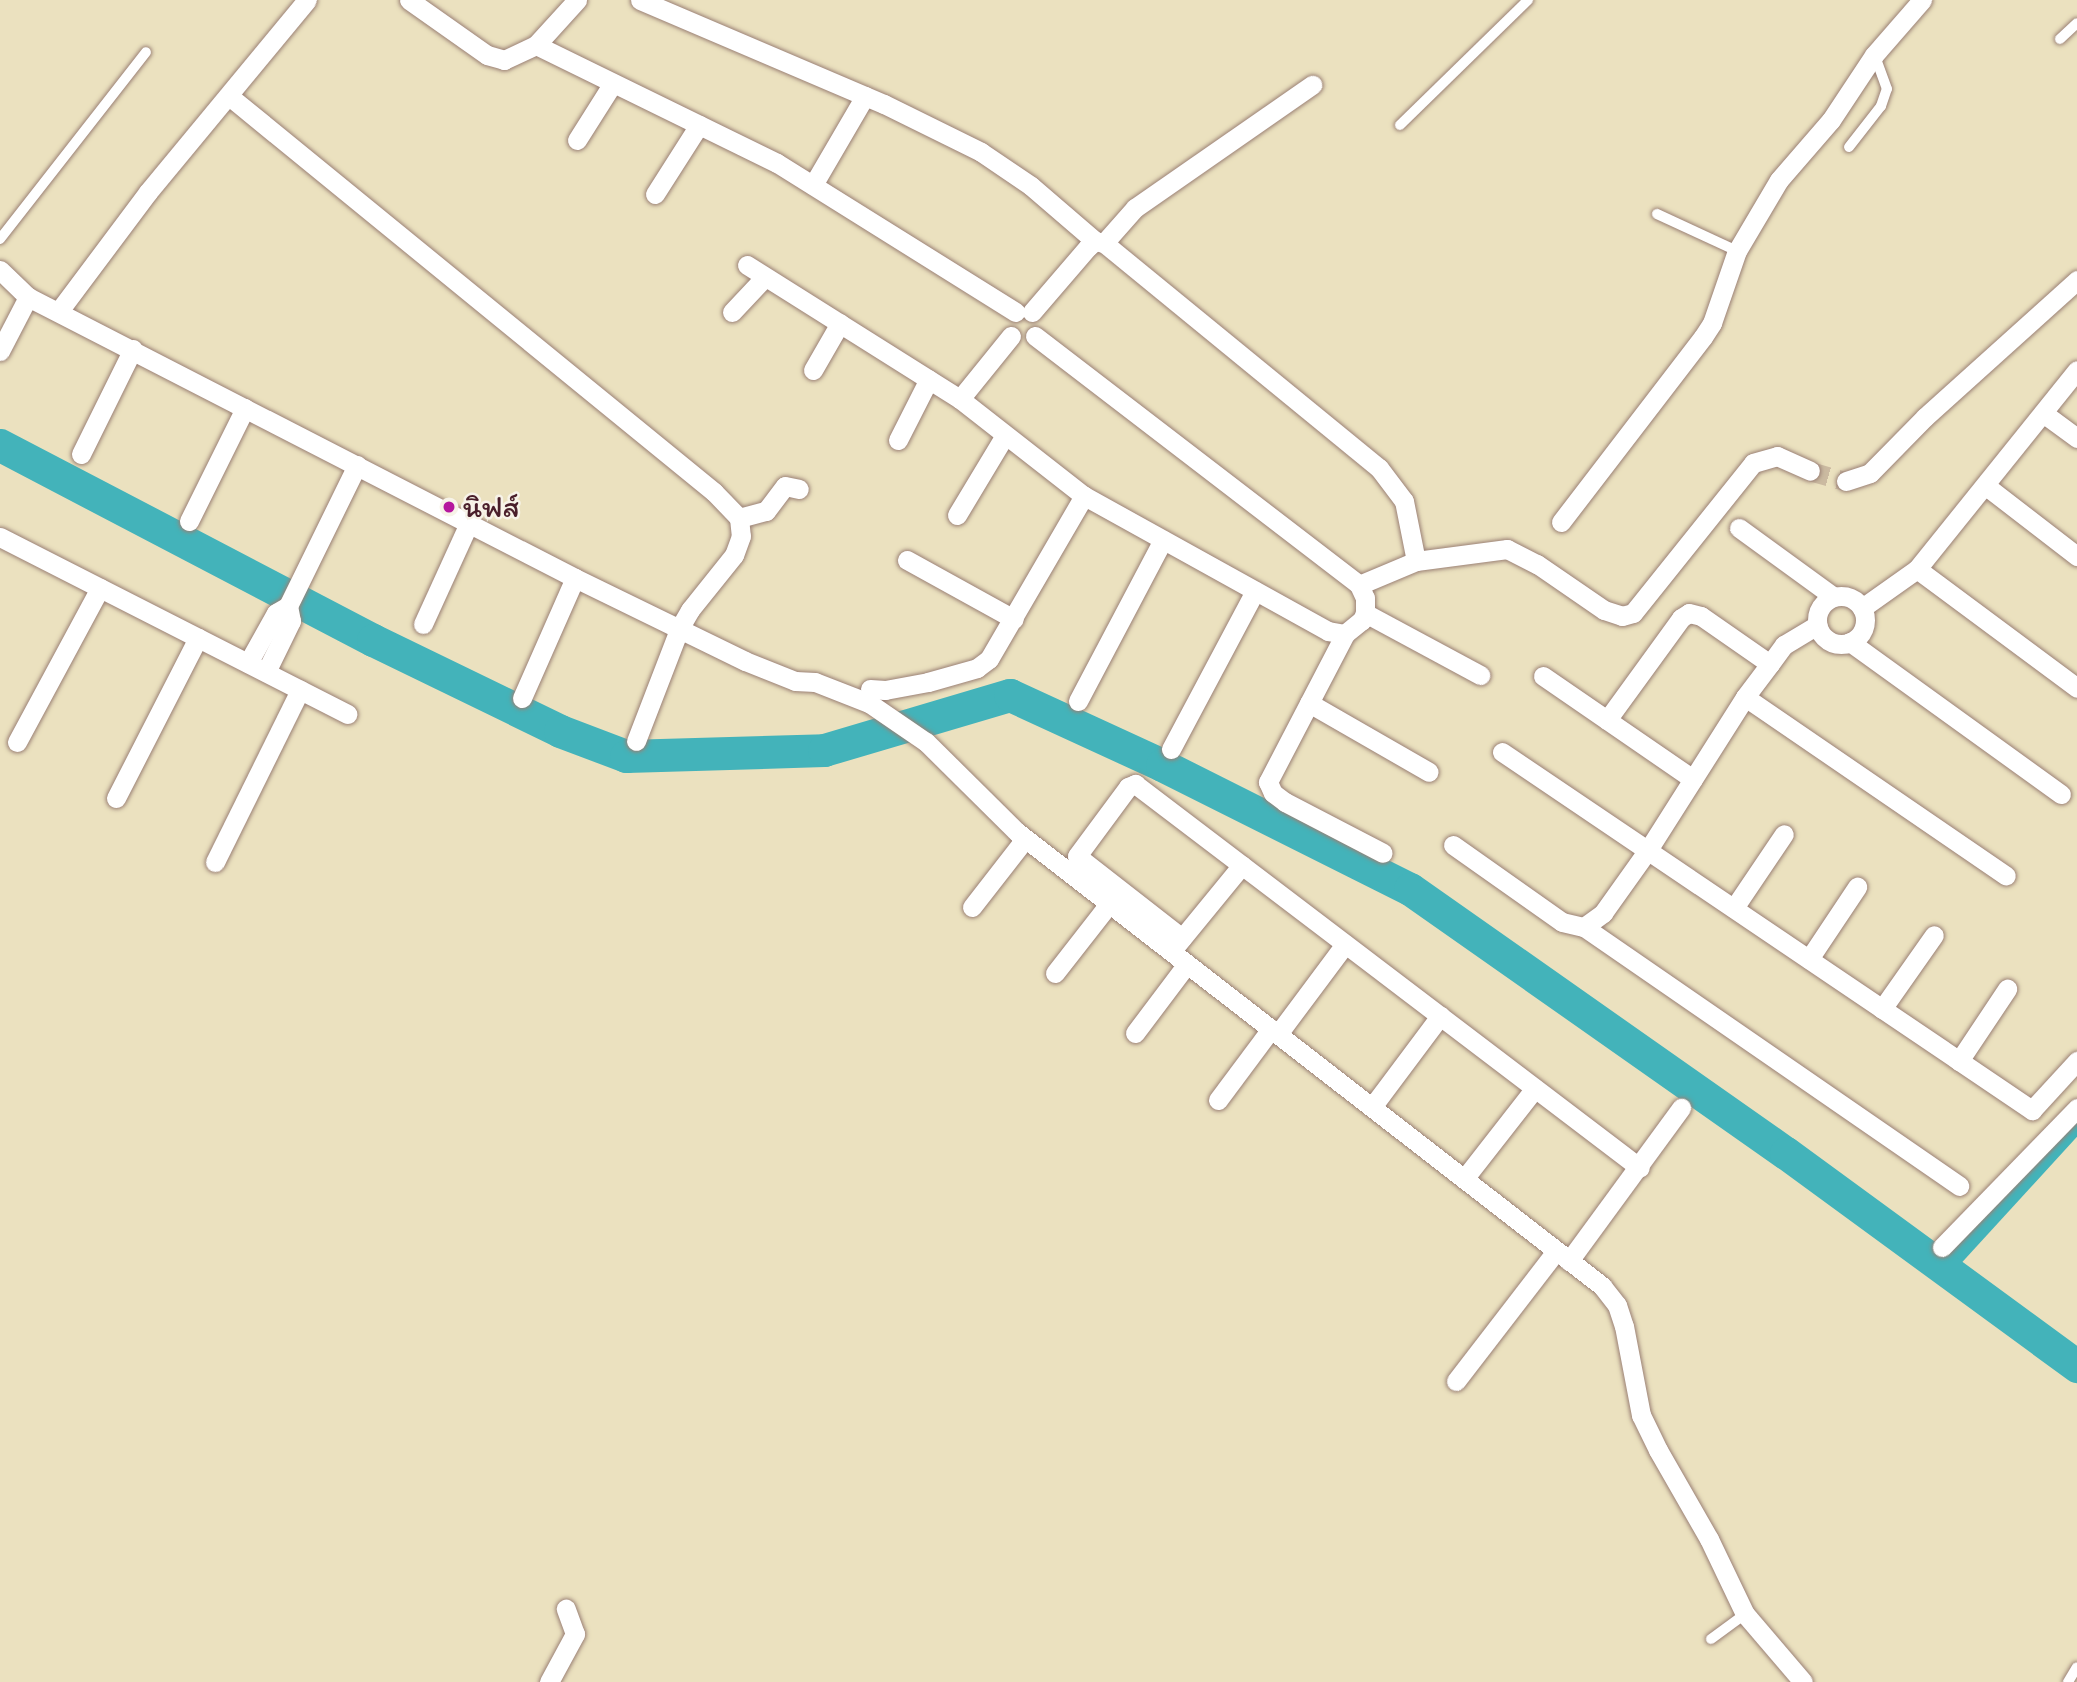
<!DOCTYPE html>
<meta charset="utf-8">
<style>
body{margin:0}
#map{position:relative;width:2077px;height:1682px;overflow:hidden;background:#ebe1bf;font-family:Itim,"Playpen Sans Thai",sans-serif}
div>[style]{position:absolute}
.canal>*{height:19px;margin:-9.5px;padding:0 9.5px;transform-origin:9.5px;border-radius:9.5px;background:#43b3ba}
.river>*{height:33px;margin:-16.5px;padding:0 16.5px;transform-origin:16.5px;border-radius:16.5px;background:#43b3ba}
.street-tunnel>*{height:19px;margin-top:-9.5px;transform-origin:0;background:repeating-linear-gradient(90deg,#cbbaa1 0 19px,transparent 0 29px)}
.roads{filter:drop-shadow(0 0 2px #9a8075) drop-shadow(0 0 2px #9a8075)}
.lane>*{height:10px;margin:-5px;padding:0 5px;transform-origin:5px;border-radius:5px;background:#fff}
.street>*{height:19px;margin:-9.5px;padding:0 9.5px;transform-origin:9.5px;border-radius:9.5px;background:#fff}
.street>.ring{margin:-9.5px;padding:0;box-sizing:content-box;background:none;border:19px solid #fff;border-radius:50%}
.dots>*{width:19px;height:19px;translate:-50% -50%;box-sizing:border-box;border:4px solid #f7f3e8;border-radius:50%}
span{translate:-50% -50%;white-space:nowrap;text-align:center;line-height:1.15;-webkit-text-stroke:5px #f7f3e8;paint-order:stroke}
.poi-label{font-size:30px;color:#4a1f2b}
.left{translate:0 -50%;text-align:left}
</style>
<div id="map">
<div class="canal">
<div style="left:1943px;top:1268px;width:198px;rotate:-47.5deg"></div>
</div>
<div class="river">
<div style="left:0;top:445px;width:421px;rotate:27.6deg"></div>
<div style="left:373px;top:640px;width:208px;rotate:25.9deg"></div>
<div style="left:560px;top:731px;width:71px;rotate:20.7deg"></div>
<div style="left:626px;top:756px;width:198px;rotate:-1.7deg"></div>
<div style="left:824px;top:750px;width:194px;rotate:-16.5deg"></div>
<div style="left:1010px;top:695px;width:167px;rotate:24.7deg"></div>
<div style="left:1162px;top:765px;width:277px;rotate:26.6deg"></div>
<div style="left:1410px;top:889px;width:459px;rotate:35.1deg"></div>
<div style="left:1786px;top:1153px;width:361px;rotate:36.2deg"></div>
</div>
<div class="street-tunnel">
<div style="left:1810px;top:471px;width:37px;rotate:16deg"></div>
</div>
<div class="roads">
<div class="lane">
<div style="left:2060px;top:39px;width:23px;rotate:-43deg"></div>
<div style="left:1400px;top:125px;width:179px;rotate:-44.3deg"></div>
<div style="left:1849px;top:147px;width:52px;rotate:-52deg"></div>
<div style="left:1881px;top:106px;width:18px;rotate:-71deg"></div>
<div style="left:1887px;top:89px;width:35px;rotate:-110deg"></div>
<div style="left:1657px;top:214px;width:88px;rotate:24.8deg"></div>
<div style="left:0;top:239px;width:237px;rotate:-52deg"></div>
<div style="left:1711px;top:1639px;width:42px;rotate:-36.3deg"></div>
<div style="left:2068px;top:1682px;width:17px;rotate:-59deg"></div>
</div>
<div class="street">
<div style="left:409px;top:0;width:95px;rotate:35.2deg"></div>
<div style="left:487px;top:55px;width:18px;rotate:16deg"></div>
<div style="left:504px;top:60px;width:35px;rotate:-25deg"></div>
<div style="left:536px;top:45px;width:268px;rotate:26.1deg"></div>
<div style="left:777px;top:163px;width:281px;rotate:32deg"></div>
<div style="left:640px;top:0;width:265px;rotate:23.1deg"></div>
<div style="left:884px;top:104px;width:108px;rotate:26.3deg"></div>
<div style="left:981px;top:152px;width:60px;rotate:34.2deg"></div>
<div style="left:1031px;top:186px;width:84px;rotate:40.7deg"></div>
<div style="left:536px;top:45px;width:61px;rotate:-47.7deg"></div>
<div style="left:229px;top:96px;width:626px;rotate:39.23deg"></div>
<div style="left:714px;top:492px;width:36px;rotate:46deg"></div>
<div style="left:739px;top:518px;width:18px;rotate:84deg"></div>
<div style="left:741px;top:536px;width:20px;rotate:110deg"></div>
<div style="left:734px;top:555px;width:70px;rotate:128.7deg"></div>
<div style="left:690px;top:610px;width:20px;rotate:120deg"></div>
<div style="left:680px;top:627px;width:122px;rotate:111.1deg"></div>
<div style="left:577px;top:140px;width:67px;rotate:-57.7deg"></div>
<div style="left:813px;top:185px;width:103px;rotate:-59.7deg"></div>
<div style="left:655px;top:194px;width:82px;rotate:-57.5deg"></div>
<div style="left:1104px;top:243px;width:47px;rotate:-48.5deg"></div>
<div style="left:1135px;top:208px;width:216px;rotate:-34.8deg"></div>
<div style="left:747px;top:265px;width:252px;rotate:32.2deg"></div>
<div style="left:0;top:270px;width:39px;rotate:44deg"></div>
<div style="left:28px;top:297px;width:615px;rotate:27.19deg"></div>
<div style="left:575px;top:578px;width:189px;rotate:26deg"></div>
<div style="left:745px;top:661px;width:54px;rotate:21.8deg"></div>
<div style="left:795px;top:681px;width:20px;rotate:3deg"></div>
<div style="left:815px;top:682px;width:58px;rotate:21.3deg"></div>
<div style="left:869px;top:703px;width:69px;rotate:34.4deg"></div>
<div style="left:926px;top:742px;width:128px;rotate:44.7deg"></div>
<div style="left:1017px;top:832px;width:741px;rotate:37.81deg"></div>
<div style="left:1602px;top:1286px;width:24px;rotate:52deg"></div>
<div style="left:1617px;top:1305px;width:22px;rotate:72deg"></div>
<div style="left:1624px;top:1326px;width:91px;rotate:79.2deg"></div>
<div style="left:1641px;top:1415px;width:39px;rotate:64deg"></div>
<div style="left:1658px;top:1450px;width:103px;rotate:60.2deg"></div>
<div style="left:1709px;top:1539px;width:83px;rotate:64.4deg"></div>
<div style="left:1745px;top:1614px;width:89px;rotate:49.5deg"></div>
<div style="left:59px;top:311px;width:149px;rotate:-53.2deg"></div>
<div style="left:148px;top:192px;width:249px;rotate:-50.4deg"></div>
<div style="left:732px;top:312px;width:48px;rotate:-46.7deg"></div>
<div style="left:1032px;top:312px;width:86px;rotate:-49.3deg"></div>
<div style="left:1088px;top:247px;width:9px;rotate:-41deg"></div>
<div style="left:1095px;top:241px;width:9px;rotate:13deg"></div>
<div style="left:1104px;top:243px;width:355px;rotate:39.3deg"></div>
<div style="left:1379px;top:468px;width:41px;rotate:52.9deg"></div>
<div style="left:1404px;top:501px;width:61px;rotate:78.7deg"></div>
<div style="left:1035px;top:336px;width:409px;rotate:37.5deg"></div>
<div style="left:1359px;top:585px;width:14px;rotate:65deg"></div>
<div style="left:1365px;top:598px;width:15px;rotate:90deg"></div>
<div style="left:1365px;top:613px;width:8px;rotate:113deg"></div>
<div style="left:1362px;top:620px;width:22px;rotate:141deg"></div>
<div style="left:1345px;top:634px;width:17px;rotate:-170deg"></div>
<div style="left:1328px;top:631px;width:279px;rotate:-151deg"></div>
<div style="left:0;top:351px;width:61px;rotate:-62.6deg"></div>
<div style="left:813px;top:370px;width:54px;rotate:-60.1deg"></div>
<div style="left:2043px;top:413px;width:42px;rotate:36.3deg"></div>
<div style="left:898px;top:440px;width:68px;rotate:-63.1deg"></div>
<div style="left:81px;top:454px;width:117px;rotate:-63.7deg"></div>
<div style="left:1846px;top:481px;width:25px;rotate:-18deg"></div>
<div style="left:1870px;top:473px;width:78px;rotate:-45.5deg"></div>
<div style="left:1925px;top:417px;width:205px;rotate:-42deg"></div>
<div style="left:1986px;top:486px;width:115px;rotate:37.6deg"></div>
<div style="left:957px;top:515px;width:93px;rotate:-59deg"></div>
<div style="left:739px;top:518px;width:28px;rotate:-15deg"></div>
<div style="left:766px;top:511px;width:31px;rotate:-53deg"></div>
<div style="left:785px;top:486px;width:14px;rotate:12deg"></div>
<div style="left:189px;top:521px;width:126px;rotate:-63.6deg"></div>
<div style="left:1561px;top:522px;width:233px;rotate:-52.5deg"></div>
<div style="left:1703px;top:337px;width:17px;rotate:-57deg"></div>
<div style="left:1712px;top:323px;width:76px;rotate:-70.9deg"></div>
<div style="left:1737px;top:251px;width:82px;rotate:-59.4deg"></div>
<div style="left:1779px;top:180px;width:79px;rotate:-49.1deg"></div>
<div style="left:1831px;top:120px;width:78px;rotate:-56.5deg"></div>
<div style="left:1874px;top:55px;width:73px;rotate:-48.9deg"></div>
<div style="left:1739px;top:528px;width:117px;rotate:36deg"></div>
<div style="left:0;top:537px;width:390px;rotate:27deg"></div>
<div style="left:907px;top:560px;width:122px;rotate:28.9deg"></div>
<div style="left:1917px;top:569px;width:199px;rotate:36.6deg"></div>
<div style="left:1359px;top:585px;width:62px;rotate:-22.8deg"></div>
<div style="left:1416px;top:561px;width:92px;rotate:-7.5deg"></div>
<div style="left:1507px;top:549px;width:34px;rotate:27deg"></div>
<div style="left:1537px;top:564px;width:81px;rotate:34.5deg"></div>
<div style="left:1604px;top:610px;width:19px;rotate:18deg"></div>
<div style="left:1622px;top:616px;width:11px;rotate:-15deg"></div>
<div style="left:1633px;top:613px;width:192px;rotate:-51.3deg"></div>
<div style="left:1753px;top:463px;width:25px;rotate:-16deg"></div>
<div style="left:1777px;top:456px;width:36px;rotate:24deg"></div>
<div class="ring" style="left:1817px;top:596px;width:29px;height:29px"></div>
<div style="left:1862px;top:608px;width:67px;rotate:-35.3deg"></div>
<div style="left:1917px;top:569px;width:255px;rotate:-51.2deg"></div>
<div style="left:1365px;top:613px;width:131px;rotate:28.3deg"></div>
<div style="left:423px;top:624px;width:111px;rotate:-65.5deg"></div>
<div style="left:1345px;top:634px;width:167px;rotate:117.5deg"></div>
<div style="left:1268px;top:782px;width:12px;rotate:66deg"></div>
<div style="left:1273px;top:793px;width:15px;rotate:37deg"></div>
<div style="left:1285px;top:802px;width:110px;rotate:27.5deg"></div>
<div style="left:1850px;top:642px;width:260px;rotate:35.8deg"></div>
<div style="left:248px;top:663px;width:57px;rotate:-60.8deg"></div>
<div style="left:276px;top:613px;width:14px;rotate:-30deg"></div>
<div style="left:288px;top:606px;width:157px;rotate:-63.9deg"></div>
<div style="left:266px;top:672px;width:57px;rotate:-63.9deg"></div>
<div style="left:291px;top:621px;width:15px;rotate:-101deg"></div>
<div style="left:1543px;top:676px;width:182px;rotate:34.5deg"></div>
<div style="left:870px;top:689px;width:15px;rotate:4deg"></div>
<div style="left:885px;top:690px;width:44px;rotate:-10.5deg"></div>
<div style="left:928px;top:682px;width:51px;rotate:-15.9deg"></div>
<div style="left:977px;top:668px;width:15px;rotate:-37deg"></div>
<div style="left:989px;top:659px;width:189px;rotate:-59.8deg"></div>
<div style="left:1084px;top:496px;width:157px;rotate:-142deg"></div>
<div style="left:960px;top:399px;width:81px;rotate:-51deg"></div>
<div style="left:1745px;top:697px;width:316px;rotate:34.4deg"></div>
<div style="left:522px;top:698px;width:131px;rotate:-66.2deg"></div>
<div style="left:1078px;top:701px;width:182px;rotate:-62.2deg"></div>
<div style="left:1309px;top:703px;width:138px;rotate:29.9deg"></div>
<div style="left:1607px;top:720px;width:126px;rotate:-54deg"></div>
<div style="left:1681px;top:618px;width:9px;rotate:-32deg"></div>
<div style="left:1689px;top:613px;width:12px;rotate:14deg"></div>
<div style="left:1701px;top:616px;width:84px;rotate:34.8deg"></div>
<div style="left:17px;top:742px;width:175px;rotate:-61.7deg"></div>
<div style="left:1171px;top:749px;width:179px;rotate:-62deg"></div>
<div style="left:1502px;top:752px;width:640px;rotate:34.04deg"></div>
<div style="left:2032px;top:1110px;width:67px;rotate:-47.4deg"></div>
<div style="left:116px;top:798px;width:180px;rotate:-62.9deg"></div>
<div style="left:1453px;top:845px;width:133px;rotate:35.2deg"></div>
<div style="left:1562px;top:922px;width:23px;rotate:13deg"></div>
<div style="left:1584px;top:927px;width:24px;rotate:-36deg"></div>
<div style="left:1603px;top:913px;width:77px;rotate:-54.5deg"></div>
<div style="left:1648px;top:850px;width:181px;rotate:-57.6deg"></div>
<div style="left:1745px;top:697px;width:41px;rotate:-52.9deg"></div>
<div style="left:1770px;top:664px;width:24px;rotate:-54deg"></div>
<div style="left:1784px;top:645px;width:39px;rotate:-31deg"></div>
<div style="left:215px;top:862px;width:192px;rotate:-63.7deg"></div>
<div style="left:972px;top:907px;width:86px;rotate:-52.1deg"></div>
<div style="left:1734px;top:908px;width:89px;rotate:-56deg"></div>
<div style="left:1584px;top:927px;width:456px;rotate:34.6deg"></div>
<div style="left:1182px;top:938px;width:133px;rotate:-142deg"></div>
<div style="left:1077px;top:856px;width:86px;rotate:-53.5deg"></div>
<div style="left:1128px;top:787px;width:8px;rotate:-23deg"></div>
<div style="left:1135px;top:784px;width:634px;rotate:37.25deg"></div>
<div style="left:1174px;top:948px;width:107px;rotate:-50.7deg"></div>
<div style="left:1809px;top:959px;width:87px;rotate:-56.3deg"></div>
<div style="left:1055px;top:973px;width:88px;rotate:-52deg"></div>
<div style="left:1882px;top:1009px;width:90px;rotate:-54.9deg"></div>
<div style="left:1135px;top:1033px;width:86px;rotate:-53deg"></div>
<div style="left:1278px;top:1034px;width:112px;rotate:-53.3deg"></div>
<div style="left:1959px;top:1061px;width:87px;rotate:-56.3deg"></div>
<div style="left:1218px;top:1100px;width:89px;rotate:-53.3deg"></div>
<div style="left:1372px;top:1107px;width:114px;rotate:-53.2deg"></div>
<div style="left:1464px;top:1179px;width:115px;rotate:-52deg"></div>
<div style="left:1942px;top:1247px;width:194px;rotate:-45.8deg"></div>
<div style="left:1569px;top:1261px;width:190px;rotate:-53.8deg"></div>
<div style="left:1456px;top:1381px;width:164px;rotate:-52.4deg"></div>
<div style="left:549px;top:1682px;width:55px;rotate:-61.6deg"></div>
<div style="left:575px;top:1634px;width:27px;rotate:-110deg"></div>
</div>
</div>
<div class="dots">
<div style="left:449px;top:507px;background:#b5179e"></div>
</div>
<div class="poi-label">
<span class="left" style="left:463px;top:507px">นิฟส์</span>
</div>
</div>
